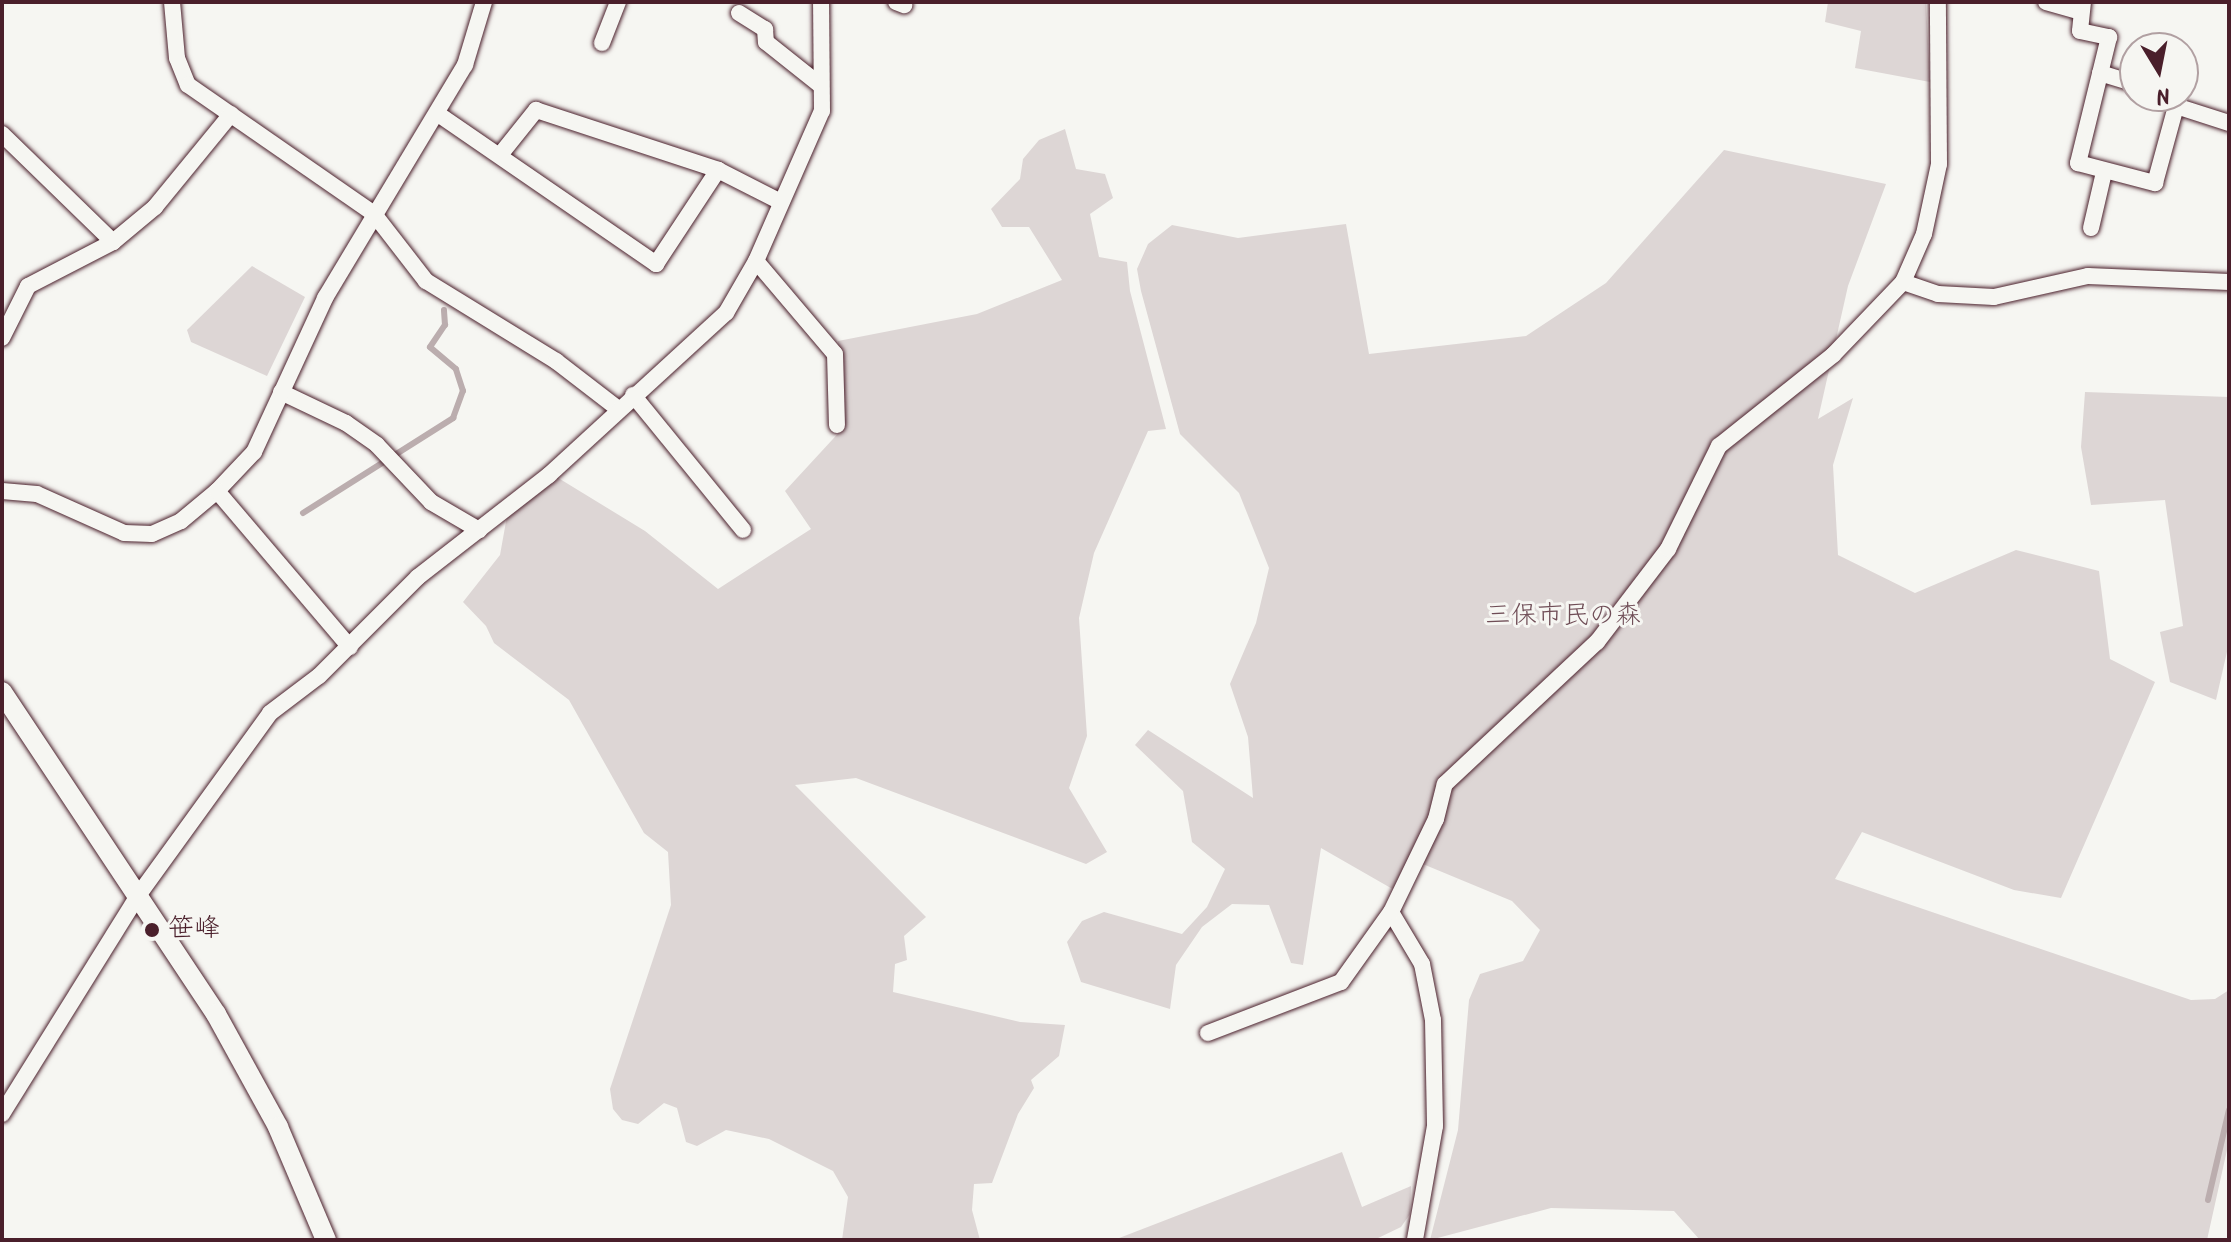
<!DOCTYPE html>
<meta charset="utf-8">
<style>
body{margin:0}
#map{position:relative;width:2231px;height:1242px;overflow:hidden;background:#f6f6f2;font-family:Kalam,"Klee One",sans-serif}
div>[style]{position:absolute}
.green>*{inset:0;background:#ddd6d5}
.stream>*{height:6px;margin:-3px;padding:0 3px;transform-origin:3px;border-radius:3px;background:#bbadae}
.roads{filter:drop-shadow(0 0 2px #4a1f2b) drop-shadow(0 0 2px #4a1f2b)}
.minor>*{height:16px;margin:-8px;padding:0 8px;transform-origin:8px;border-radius:8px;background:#f6f6f2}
.tertiary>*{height:20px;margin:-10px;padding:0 10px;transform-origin:10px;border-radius:10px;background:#f6f6f2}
.dots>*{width:22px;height:22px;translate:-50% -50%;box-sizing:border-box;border:4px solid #f6f6f2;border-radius:50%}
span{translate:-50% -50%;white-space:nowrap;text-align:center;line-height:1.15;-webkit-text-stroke:6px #f6f6f2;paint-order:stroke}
.park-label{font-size:26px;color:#6f4d56}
.poi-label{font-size:26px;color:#4a1f2b}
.left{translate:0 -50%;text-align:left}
.frame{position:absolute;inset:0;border:4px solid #4a1f2b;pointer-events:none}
.north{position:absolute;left:2119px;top:32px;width:80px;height:80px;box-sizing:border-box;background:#f6f6f2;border:2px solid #b1a0a2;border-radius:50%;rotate:170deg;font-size:22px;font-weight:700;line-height:32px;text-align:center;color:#4a1f2b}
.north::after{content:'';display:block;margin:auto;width:28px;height:36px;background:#4a1f2b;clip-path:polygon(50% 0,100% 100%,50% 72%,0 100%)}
</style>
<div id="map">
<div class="green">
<div style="clip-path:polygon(1828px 2px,1926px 2px,1930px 82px,1855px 68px,1861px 31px,1825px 22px)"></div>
<div style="clip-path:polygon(1065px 129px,1076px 169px,1105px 174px,1113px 198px,1090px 214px,1099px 257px,1127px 262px,1130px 291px,1166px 429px,1148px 431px,1094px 553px,1079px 618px,1087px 736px,1069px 788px,1107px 852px,1086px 864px,856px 778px,795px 785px,926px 917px,904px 936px,907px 960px,895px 964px,893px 992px,1020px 1022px,1065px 1025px,1059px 1056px,1031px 1080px,1034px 1088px,1018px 1114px,992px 1183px,974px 1184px,972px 1210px,980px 1240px,842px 1240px,848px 1197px,833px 1171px,769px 1139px,726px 1130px,697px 1146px,686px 1142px,677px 1108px,664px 1103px,638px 1124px,622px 1120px,613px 1109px,610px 1089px,671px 905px,668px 852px,644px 833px,569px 700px,494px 643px,486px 626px,463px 602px,500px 555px,507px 516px,555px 476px,645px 531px,718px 589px,811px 529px,785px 491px,844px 427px,838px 341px,977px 314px,1062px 280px,1029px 227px,1002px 227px,991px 209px,1020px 179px,1023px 159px,1039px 140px)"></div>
<div style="clip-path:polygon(1724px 150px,1886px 184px,1848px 286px,1818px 419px,1853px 398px,1833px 465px,1838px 555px,1915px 593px,2016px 550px,2099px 571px,2110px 659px,2155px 682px,2061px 898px,2014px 890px,1862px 832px,1835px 879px,2191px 1000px,2215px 999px,2229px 990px,2229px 1141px,2207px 1240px,1700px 1240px,1674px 1211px,1551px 1208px,1430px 1240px,1458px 1130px,1469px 1000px,1480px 974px,1523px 961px,1540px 930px,1512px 901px,1418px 862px,1396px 891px,1321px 848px,1303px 965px,1291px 963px,1269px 905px,1232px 904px,1202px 927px,1176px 965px,1170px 1009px,1081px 982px,1067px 942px,1082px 921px,1104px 912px,1182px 934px,1207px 907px,1225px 869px,1192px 842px,1183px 791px,1135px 745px,1148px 730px,1253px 798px,1248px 737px,1230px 684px,1256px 623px,1269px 568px,1239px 493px,1180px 434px,1141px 291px,1137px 269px,1148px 244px,1172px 225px,1238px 238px,1346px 224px,1369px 354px,1526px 336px,1606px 283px)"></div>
<div style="clip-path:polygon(252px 266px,305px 297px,267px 376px,191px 342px,187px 330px)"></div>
<div style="clip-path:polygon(2085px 392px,2229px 397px,2229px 643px,2216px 700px,2170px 682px,2160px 632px,2183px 626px,2165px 500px,2091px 505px,2081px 447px)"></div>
<div style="clip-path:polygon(1342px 1152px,1362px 1207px,1411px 1186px,1410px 1214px,1401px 1227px,1374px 1240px,1114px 1240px)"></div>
</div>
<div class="stream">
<div style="left:303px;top:513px;width:178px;rotate:-32.3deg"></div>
<div style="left:453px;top:418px;width:29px;rotate:-70deg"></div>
<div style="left:463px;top:391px;width:23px;rotate:-108deg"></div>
<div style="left:456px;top:369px;width:34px;rotate:-140deg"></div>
<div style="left:430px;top:347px;width:27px;rotate:-56deg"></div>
<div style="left:445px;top:325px;width:15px;rotate:-94deg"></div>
<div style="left:2208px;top:1200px;width:92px;rotate:-76.9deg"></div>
</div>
<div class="roads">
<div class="minor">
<div style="left:172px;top:2px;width:56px;rotate:84.9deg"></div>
<div style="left:177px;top:58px;width:29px;rotate:68deg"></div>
<div style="left:188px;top:85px;width:226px;rotate:34.7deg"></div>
<div style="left:374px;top:214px;width:85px;rotate:52.2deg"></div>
<div style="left:426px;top:281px;width:153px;rotate:31.6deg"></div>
<div style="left:556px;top:361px;width:77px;rotate:37.6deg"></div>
<div style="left:896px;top:2px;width:9px;rotate:21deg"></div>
<div style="left:2046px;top:2px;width:35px;rotate:16deg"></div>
<div style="left:2083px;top:2px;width:29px;rotate:96deg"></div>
<div style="left:2080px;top:31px;width:30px;rotate:12deg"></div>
<div style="left:2109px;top:37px;width:130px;rotate:103.8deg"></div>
<div style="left:2078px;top:163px;width:80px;rotate:14.6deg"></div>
<div style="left:2155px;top:183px;width:80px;rotate:-74.7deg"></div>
<div style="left:739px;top:13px;width:31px;rotate:32deg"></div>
<div style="left:765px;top:29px;width:13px;rotate:86deg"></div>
<div style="left:766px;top:42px;width:69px;rotate:38.5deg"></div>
<div style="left:602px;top:43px;width:44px;rotate:-68.7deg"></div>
<div style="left:2100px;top:73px;width:37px;rotate:17deg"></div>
<div style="left:2175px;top:98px;width:8px;rotate:83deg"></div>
<div style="left:2176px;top:106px;width:56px;rotate:17.8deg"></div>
<div style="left:438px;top:114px;width:265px;rotate:34.5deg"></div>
<div style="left:656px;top:264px;width:113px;rotate:-56.6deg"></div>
<div style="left:2px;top:134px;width:155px;rotate:44.2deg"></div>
<div style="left:500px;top:155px;width:58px;rotate:-51.3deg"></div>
<div style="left:536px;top:110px;width:192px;rotate:18.2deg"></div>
<div style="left:718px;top:170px;width:68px;rotate:26.9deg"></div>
<div style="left:2091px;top:228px;width:57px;rotate:-76.9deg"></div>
<div style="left:756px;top:261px;width:122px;rotate:49.7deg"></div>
<div style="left:835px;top:354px;width:71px;rotate:88.4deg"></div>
<div style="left:1903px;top:282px;width:37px;rotate:19deg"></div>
<div style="left:1938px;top:294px;width:56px;rotate:3.1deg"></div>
<div style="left:1994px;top:297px;width:96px;rotate:-12.6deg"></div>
<div style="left:2088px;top:276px;width:141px;rotate:2.4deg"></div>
<div style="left:2px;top:338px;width:58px;rotate:-63.4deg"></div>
<div style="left:28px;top:286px;width:96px;rotate:-27.4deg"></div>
<div style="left:113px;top:242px;width:55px;rotate:-39.8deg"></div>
<div style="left:155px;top:207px;width:120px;rotate:-50.7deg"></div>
<div style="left:281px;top:392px;width:72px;rotate:25.5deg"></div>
<div style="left:346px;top:423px;width:38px;rotate:35deg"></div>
<div style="left:377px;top:445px;width:79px;rotate:46.5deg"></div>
<div style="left:431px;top:502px;width:56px;rotate:30.3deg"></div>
<div style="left:633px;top:395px;width:174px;rotate:50.8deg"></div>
<div style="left:2px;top:491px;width:35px;rotate:5deg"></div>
<div style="left:37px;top:494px;width:95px;rotate:24.1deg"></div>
<div style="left:124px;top:533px;width:28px;rotate:2deg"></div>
<div style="left:152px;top:534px;width:32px;rotate:-24deg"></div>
<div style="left:181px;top:521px;width:47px;rotate:-39.8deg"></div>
<div style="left:217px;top:491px;width:54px;rotate:-46.5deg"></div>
<div style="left:254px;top:452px;width:170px;rotate:-65.2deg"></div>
<div style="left:325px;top:298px;width:272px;rotate:-59deg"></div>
<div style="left:465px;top:65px;width:66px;rotate:-73.2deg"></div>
<div style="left:217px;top:491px;width:205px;rotate:49.6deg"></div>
<div style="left:1391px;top:912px;width:61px;rotate:59.2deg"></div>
<div style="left:1422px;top:964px;width:57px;rotate:78.9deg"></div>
<div style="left:1433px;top:1020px;width:106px;rotate:88.9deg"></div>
<div style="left:1435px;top:1126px;width:116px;rotate:100deg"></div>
<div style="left:1208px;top:1033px;width:142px;rotate:-21deg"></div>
<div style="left:1341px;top:982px;width:86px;rotate:-54.5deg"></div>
<div style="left:1391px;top:912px;width:103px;rotate:-64.2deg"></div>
<div style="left:1436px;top:819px;width:36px;rotate:-76deg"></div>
<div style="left:1445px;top:784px;width:208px;rotate:-43.1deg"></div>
<div style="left:1597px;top:642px;width:117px;rotate:-52.6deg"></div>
<div style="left:1668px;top:549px;width:115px;rotate:-63.7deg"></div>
<div style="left:1719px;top:446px;width:146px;rotate:-38.6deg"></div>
<div style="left:1833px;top:355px;width:101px;rotate:-46.2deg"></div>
<div style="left:1903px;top:282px;width:52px;rotate:-66.4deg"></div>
<div style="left:1924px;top:234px;width:72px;rotate:-77.9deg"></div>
<div style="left:1939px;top:164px;width:162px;rotate:-90.4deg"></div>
<div style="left:2px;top:1114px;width:256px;rotate:-58.1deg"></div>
<div style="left:137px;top:897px;width:227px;rotate:-54.1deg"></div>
<div style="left:270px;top:713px;width:61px;rotate:-37.1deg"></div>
<div style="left:319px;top:676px;width:140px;rotate:-45deg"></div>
<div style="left:418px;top:577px;width:166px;rotate:-37.9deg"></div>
<div style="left:549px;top:475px;width:240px;rotate:-42.5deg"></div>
<div style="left:726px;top:313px;width:60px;rotate:-60deg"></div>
<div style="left:756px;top:261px;width:164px;rotate:-66.3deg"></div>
<div style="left:822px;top:111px;width:109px;rotate:-90.5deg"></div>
</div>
<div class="tertiary">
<div style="left:2px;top:692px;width:387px;rotate:56.4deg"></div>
<div style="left:216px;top:1014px;width:129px;rotate:61.2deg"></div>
<div style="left:278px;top:1127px;width:123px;rotate:67deg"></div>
</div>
</div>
<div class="dots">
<div style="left:152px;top:930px;background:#4a1f2b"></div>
</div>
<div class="park-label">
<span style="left:1563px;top:617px">三保市民の森</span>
</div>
<div class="poi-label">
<span class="left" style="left:168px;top:930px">笹峰</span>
</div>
<div class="frame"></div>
<div class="north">N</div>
</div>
